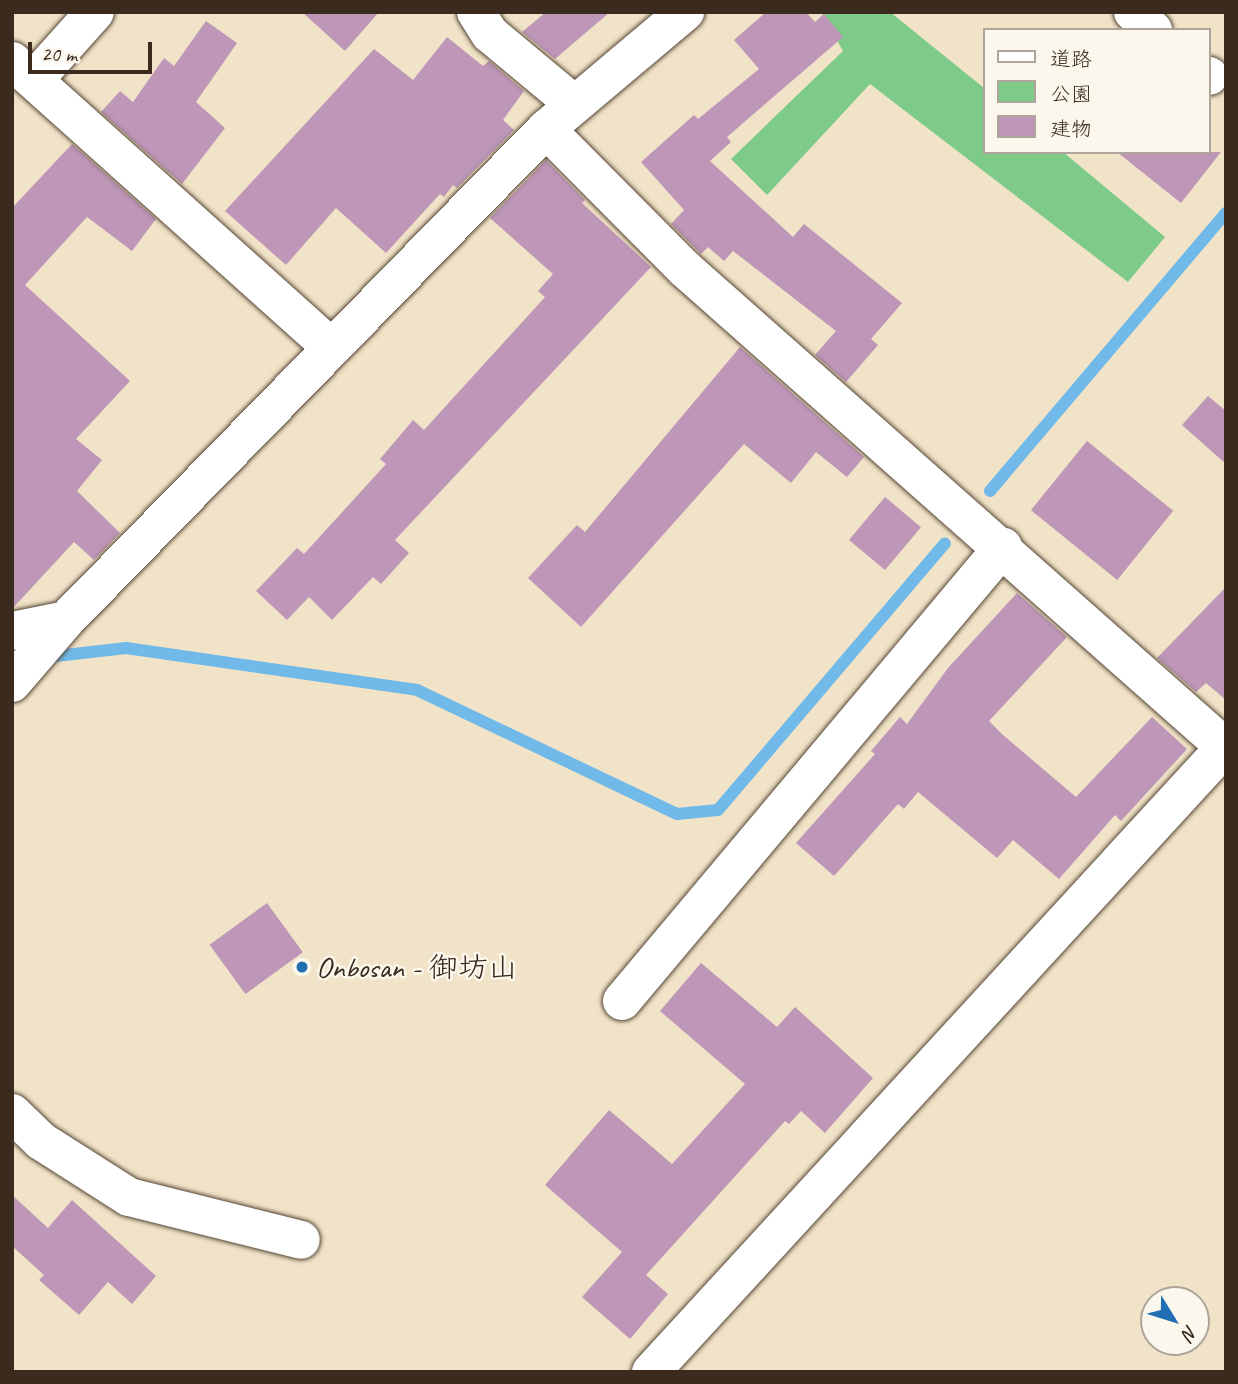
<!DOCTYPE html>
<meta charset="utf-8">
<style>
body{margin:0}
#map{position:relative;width:1238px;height:1384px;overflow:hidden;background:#f1e3c7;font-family:Caveat,"Klee One",sans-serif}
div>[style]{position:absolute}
.green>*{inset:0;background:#7eca88}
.stream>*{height:12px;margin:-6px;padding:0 6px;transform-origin:6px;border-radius:6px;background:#71b9e8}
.building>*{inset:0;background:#be96b8;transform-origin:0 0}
.roads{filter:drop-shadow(0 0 2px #564637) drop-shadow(0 0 2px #564637)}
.minor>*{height:38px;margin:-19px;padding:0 19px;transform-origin:19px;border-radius:19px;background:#fff}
.dots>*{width:19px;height:19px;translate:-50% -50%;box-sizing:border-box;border:4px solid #fbf7ec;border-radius:50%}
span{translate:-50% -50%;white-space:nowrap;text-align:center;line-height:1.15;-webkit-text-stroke:5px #fbf7ec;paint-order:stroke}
.poi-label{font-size:30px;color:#3b2a1e}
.left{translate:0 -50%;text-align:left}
.frame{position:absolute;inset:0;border:14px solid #3b2a1e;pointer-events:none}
.legend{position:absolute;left:983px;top:28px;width:228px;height:126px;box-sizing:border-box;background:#fbf7ec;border:2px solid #aea59a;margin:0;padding:9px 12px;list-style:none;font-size:21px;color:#3b2a1e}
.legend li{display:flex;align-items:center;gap:14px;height:35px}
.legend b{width:35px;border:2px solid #aea59a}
.north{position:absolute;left:1140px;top:1286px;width:70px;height:70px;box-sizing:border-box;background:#fbf7ec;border:2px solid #aea59a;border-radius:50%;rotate:128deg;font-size:19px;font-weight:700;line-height:28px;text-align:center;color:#3b2a1e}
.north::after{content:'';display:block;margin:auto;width:24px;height:32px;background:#1f6fb2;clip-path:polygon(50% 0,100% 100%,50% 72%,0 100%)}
.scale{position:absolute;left:28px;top:42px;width:124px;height:32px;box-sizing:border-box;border:4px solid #3b2a1e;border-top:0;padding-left:9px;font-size:21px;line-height:24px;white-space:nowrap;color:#3b2a1e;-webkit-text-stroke:5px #fbf7ec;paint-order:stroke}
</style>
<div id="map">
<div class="green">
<div style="clip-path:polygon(821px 12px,890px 12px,984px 88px,984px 152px,1063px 152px,1165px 237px,1128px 282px,870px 84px,767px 195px,731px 159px,843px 51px)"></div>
</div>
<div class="stream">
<div style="left:990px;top:491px;width:365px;rotate:-49.7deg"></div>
<div style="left:47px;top:657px;width:80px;rotate:-6.5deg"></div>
<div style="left:126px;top:648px;width:294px;rotate:8.2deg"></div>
<div style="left:417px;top:690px;width:288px;rotate:25.5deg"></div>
<div style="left:677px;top:814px;width:41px;rotate:-5.6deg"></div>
<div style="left:718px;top:810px;width:350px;rotate:-49.6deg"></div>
</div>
<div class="building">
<div style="clip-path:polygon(302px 12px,379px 12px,345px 51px)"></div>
<div style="clip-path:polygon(546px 12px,610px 12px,555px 59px,522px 32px)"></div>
<div style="clip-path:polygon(766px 12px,806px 12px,815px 22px,824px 14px,843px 37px,727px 137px,731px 142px,710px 161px,793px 237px,804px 224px,902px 303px,871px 339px,878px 345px,846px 382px,815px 355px,836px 331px,733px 251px,724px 261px,708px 247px,701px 254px,671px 224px,684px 210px,641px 162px,694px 115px,698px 119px,759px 69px,734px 40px)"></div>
<div style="clip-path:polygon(206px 21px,237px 43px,196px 102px,225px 128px,182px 184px,101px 112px,120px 91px,133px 102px,164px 58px,174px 66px)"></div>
<div style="clip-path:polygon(447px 37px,483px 66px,489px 61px,524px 91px,503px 120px,514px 130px,457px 188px,453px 185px,444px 197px,440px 194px,386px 253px,336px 208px,286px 265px,225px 211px,374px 49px,413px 80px)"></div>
<div style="clip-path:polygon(72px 144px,156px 219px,132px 251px,87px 217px,25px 285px,130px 381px,76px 439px,102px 460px,77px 491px,120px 533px,94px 560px,74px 542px,12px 609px,12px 208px)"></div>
<div style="clip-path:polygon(1117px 152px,1221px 152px,1181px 203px)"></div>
<div style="clip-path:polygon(546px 160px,585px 200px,582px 203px,651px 267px,395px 540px,409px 553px,381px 584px,373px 577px,332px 620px,309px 597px,287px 620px,256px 591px,297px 548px,304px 554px,386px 464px,380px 459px,413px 420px,424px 430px,545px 297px,538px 291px,553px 274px,490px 218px)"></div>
<div style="clip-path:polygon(740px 347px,864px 457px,847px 477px,816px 452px,791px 483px,744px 444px,581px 627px,528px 578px,577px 525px,585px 532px)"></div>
<div style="clip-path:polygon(1208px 396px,1226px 411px,1226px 464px,1182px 425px)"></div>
<div style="left:1087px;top:441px;width:111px;height:89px;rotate:39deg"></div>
<div style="left:885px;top:497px;width:47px;height:56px;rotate:40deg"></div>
<div style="clip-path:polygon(1226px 587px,1226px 700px,1206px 683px,1196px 692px,1157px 658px)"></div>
<div style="clip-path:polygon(1017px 593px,1067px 637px,989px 721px,1003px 735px,1076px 797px,1152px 717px,1187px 749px,1121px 821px,1115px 815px,1059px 879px,1013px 840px,997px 858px,918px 792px,904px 809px,898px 804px,834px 876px,796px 843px,875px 754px,871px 751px,900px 717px,907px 724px,948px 668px)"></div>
<div style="left:267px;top:903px;width:61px;height:71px;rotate:54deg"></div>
<div style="clip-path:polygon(701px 963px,777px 1027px,795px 1007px,873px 1078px,825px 1133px,801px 1111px,789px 1124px,785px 1121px,646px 1275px,668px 1294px,630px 1339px,582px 1297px,622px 1252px,545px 1185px,609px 1110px,672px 1164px,745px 1084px,660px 1011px)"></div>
<div style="clip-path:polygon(12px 1195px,48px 1228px,72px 1200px,156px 1276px,132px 1304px,108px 1282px,79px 1315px,39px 1280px,44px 1275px,12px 1246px)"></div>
</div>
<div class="roads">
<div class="minor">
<div style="left:476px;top:12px;width:26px;rotate:58deg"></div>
<div style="left:490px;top:34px;width:109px;rotate:39.8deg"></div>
<div style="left:1133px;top:12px;width:27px;rotate:42deg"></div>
<div style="left:12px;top:61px;width:428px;rotate:41.9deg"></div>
<div style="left:1208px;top:76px;width:1px"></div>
<div style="left:34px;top:80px;width:91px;rotate:-48.1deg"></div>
<div style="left:546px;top:129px;width:197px;rotate:45.2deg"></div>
<div style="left:685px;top:269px;width:723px;rotate:41.52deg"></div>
<div style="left:12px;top:631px;width:55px;rotate:-11.5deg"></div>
<div style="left:12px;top:683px;width:83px;rotate:-49.4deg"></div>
<div style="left:66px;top:620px;width:687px;rotate:-45.65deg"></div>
<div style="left:546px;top:129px;width:182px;rotate:-40.1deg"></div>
<div style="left:622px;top:1001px;width:593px;rotate:-50deg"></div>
<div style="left:12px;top:1113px;width:40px;rotate:44deg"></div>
<div style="left:41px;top:1141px;width:104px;rotate:32.5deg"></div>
<div style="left:129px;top:1197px;width:177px;rotate:14deg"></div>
<div style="left:651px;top:1372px;width:850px;rotate:-47.43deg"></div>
</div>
</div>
<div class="dots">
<div style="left:302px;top:967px;background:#1f6fb2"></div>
</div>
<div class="poi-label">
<span class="left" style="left:316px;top:967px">Onbosan - 御坊山</span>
</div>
<div class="frame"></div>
<ul class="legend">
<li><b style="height:9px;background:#fff"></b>道路</li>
<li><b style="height:19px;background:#7eca88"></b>公園</li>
<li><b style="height:19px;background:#be96b8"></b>建物</li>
</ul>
<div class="north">N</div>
<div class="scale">20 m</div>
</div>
